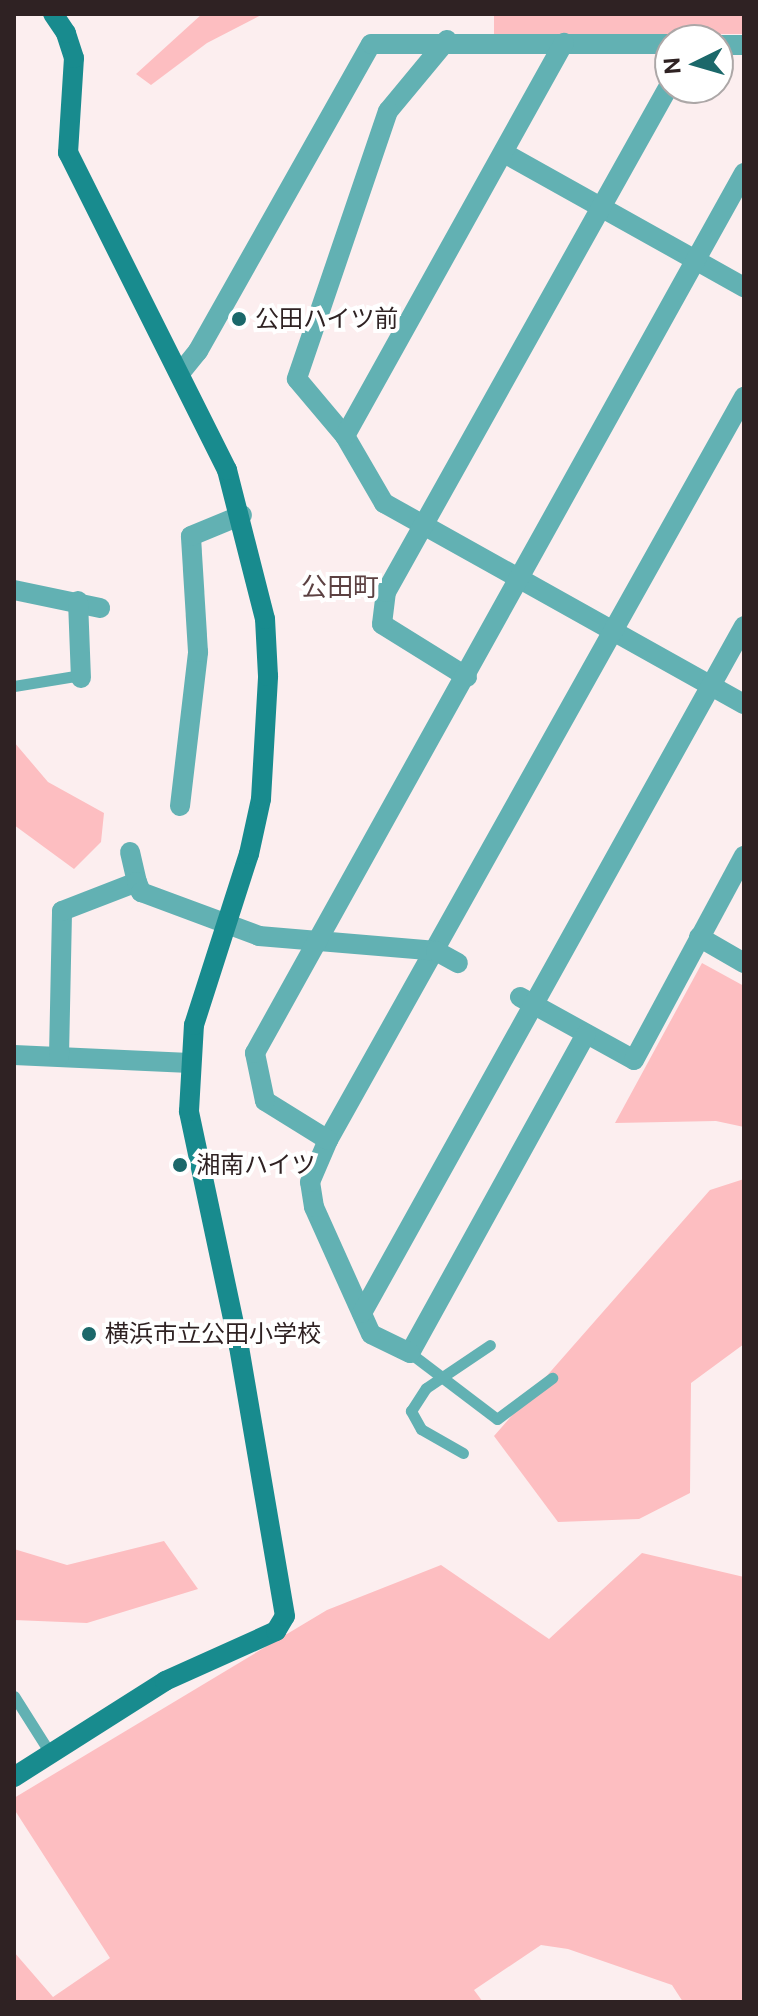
<!DOCTYPE html>
<meta charset="utf-8">
<style>
body{margin:0}
#map{position:relative;width:758px;height:2016px;overflow:hidden;background:#fceeef;font-family:"Public Sans","Noto Sans JP",sans-serif}
div>[style]{position:absolute}
.green>*{inset:0;background:#fdbec1;transform-origin:0 0}
.lane>*{height:11px;margin:-5.5px;padding:0 5.5px;transform-origin:5.5px;border-radius:5.5px;background:#62b1b3}
.street>*{height:20px;margin:-10px;padding:0 10px;transform-origin:10px;border-radius:10px;background:#62b1b3}
.secondary>*{height:20px;margin:-10px;padding:0 10px;transform-origin:10px;border-radius:10px;background:#188b8e}
.dots>*{width:22px;height:22px;translate:-50% -50%;box-sizing:border-box;border:4px solid #fff;border-radius:50%}
span{translate:-50% -50%;white-space:nowrap;text-align:center;line-height:1.15;-webkit-text-stroke:8px #fff;paint-order:stroke}
.poi-label{font-size:24px;color:#2f2223}
.left{translate:0 -50%;text-align:left}
.neighbourhood-label{font-size:26px;color:#5c4142}
.frame{position:absolute;inset:0;border:16px solid #2f2223;pointer-events:none}
.north{position:absolute;left:654px;top:24px;width:80px;height:80px;box-sizing:border-box;background:#fff;border:2px solid #aca7a7;border-radius:50%;rotate:265deg;font-size:22px;font-weight:700;line-height:32px;text-align:center;color:#2f2223}
.north::after{content:'';display:block;margin:auto;width:28px;height:36px;background:#1b686a;clip-path:polygon(50% 0,100% 100%,50% 72%,0 100%)}
</style>
<div id="map">
<div class="green">
<div style="clip-path:polygon(202px 14px,263px 14px,207px 43px,151px 85px,136px 74px)"></div>
<div style="left:494px;top:14px;width:250px;height:20px"></div>
<div style="clip-path:polygon(14px 742px,48px 782px,104px 813px,101px 842px,74px 869px,14px 825px)"></div>
<div style="clip-path:polygon(702px 963px,744px 986px,744px 1127px,716px 1121px,615px 1123px)"></div>
<div style="clip-path:polygon(744px 1179px,744px 1344px,691px 1383px,690px 1493px,639px 1519px,558px 1522px,494px 1436px,710px 1190px)"></div>
<div style="clip-path:polygon(164px 1541px,198px 1589px,87px 1623px,14px 1620px,14px 1549px,67px 1565px)"></div>
<div style="clip-path:polygon(642px 1553px,744px 1577px,744px 2002px,683px 2002px,672px 1985px,568px 1949px,541px 1945px,474px 1990px,483px 2002px,14px 2002px,14px 1952px,53px 1997px,110px 1958px,14px 1809px,14px 1798px,327px 1610px,441px 1565px,549px 1639px)"></div>
</div>
<div class="lane">
<div style="left:14px;top:686px;width:68px;rotate:-9.3deg"></div>
<div style="left:410px;top:1353px;width:109px;rotate:37.2deg"></div>
<div style="left:497px;top:1419px;width:69px;rotate:-36.7deg"></div>
<div style="left:463px;top:1453px;width:48px;rotate:-150.3deg"></div>
<div style="left:421px;top:1429px;width:21px;rotate:-119deg"></div>
<div style="left:411px;top:1411px;width:27px;rotate:-57deg"></div>
<div style="left:426px;top:1388px;width:77px;rotate:-33.9deg"></div>
<div style="left:14px;top:1696px;width:67px;rotate:57.7deg"></div>
</div>
<div class="street">
<div style="left:447px;top:40px;width:92px;rotate:129.7deg"></div>
<div style="left:388px;top:111px;width:283px;rotate:108.8deg"></div>
<div style="left:297px;top:379px;width:75px;rotate:49.9deg"></div>
<div style="left:345px;top:436px;width:78px;rotate:59.8deg"></div>
<div style="left:384px;top:503px;width:412px;rotate:29.2deg"></div>
<div style="left:718px;top:45px;width:26px"></div>
<div style="left:504px;top:153px;width:275px;rotate:29.2deg"></div>
<div style="left:181px;top:372px;width:27px;rotate:-51deg"></div>
<div style="left:198px;top:351px;width:352px;rotate:-60.6deg"></div>
<div style="left:371px;top:44px;width:299px"></div>
<div style="left:345px;top:436px;width:450px;rotate:-60.9deg"></div>
<div style="left:14px;top:590px;width:88px;rotate:11.8deg"></div>
<div style="left:78px;top:601px;width:77px;rotate:87.8deg"></div>
<div style="left:467px;top:677px;width:100px;rotate:-148.1deg"></div>
<div style="left:382px;top:624px;width:32px;rotate:-83deg"></div>
<div style="left:386px;top:592px;width:582px;rotate:-60.79deg"></div>
<div style="left:180px;top:806px;width:155px;rotate:-83.3deg"></div>
<div style="left:198px;top:652px;width:116px;rotate:-93.5deg"></div>
<div style="left:191px;top:536px;width:55px;rotate:-22.4deg"></div>
<div style="left:130px;top:852px;width:31px;rotate:77deg"></div>
<div style="left:699px;top:937px;width:52px;rotate:30deg"></div>
<div style="left:520px;top:997px;width:130px;rotate:28.9deg"></div>
<div style="left:634px;top:1060px;width:232px;rotate:-61.7deg"></div>
<div style="left:586px;top:1034px;width:364px;rotate:118.9deg"></div>
<div style="left:410px;top:1353px;width:43px;rotate:-154deg"></div>
<div style="left:371px;top:1334px;width:139px;rotate:-114.2deg"></div>
<div style="left:314px;top:1207px;width:25px;rotate:-99deg"></div>
<div style="left:310px;top:1182px;width:46px;rotate:-66.8deg"></div>
<div style="left:328px;top:1140px;width:852px;rotate:-60.76deg"></div>
<div style="left:14px;top:1055px;width:176px;rotate:2.6deg"></div>
<div style="left:59px;top:1056px;width:145px;rotate:-88.8deg"></div>
<div style="left:62px;top:911px;width:80px;rotate:-21.1deg"></div>
<div style="left:137px;top:882px;width:11px;rotate:68deg"></div>
<div style="left:141px;top:892px;width:126px;rotate:20.4deg"></div>
<div style="left:259px;top:936px;width:178px;rotate:4.8deg"></div>
<div style="left:436px;top:951px;width:25px;rotate:29deg"></div>
<div style="left:328px;top:1140px;width:74px;rotate:-148.2deg"></div>
<div style="left:265px;top:1101px;width:49px;rotate:-101.8deg"></div>
<div style="left:255px;top:1053px;width:1007px;rotate:-60.94deg"></div>
<div style="left:362px;top:1313px;width:786px;rotate:-60.92deg"></div>
</div>
<div class="secondary">
<div style="left:14px;top:1777px;width:179px;rotate:-32.4deg"></div>
<div style="left:165px;top:1681px;width:122px;rotate:-24.2deg"></div>
<div style="left:276px;top:1631px;width:17px;rotate:-59deg"></div>
<div style="left:285px;top:1616px;width:273px;rotate:-99.7deg"></div>
<div style="left:239px;top:1347px;width:241px;rotate:-102deg"></div>
<div style="left:189px;top:1111px;width:86px;rotate:-86.7deg"></div>
<div style="left:194px;top:1025px;width:180px;rotate:-72.2deg"></div>
<div style="left:249px;top:854px;width:56px;rotate:-77.7deg"></div>
<div style="left:261px;top:799px;width:123px;rotate:-86.7deg"></div>
<div style="left:268px;top:676px;width:57px;rotate:-93deg"></div>
<div style="left:265px;top:619px;width:154px;rotate:-104.3deg"></div>
<div style="left:227px;top:470px;width:355px;rotate:-116.6deg"></div>
<div style="left:68px;top:153px;width:95px;rotate:-86.4deg"></div>
<div style="left:74px;top:58px;width:26px;rotate:-108deg"></div>
<div style="left:66px;top:33px;width:23px;rotate:-124deg"></div>
</div>
<div class="dots">
<div style="left:239px;top:319px;background:#1b686a"></div>
<div style="left:180px;top:1165px;background:#1b686a"></div>
<div style="left:89px;top:1334px;background:#1b686a"></div>
</div>
<div class="poi-label">
<span class="left" style="left:255px;top:319px">公田ハイツ前</span>
<span class="left" style="left:196px;top:1165px">湘南ハイツ</span>
<span class="left" style="left:105px;top:1334px">横浜市立公田小学校</span>
</div>
<div class="neighbourhood-label">
<span style="left:340px;top:587px">公田町</span>
</div>
<div class="frame"></div>
<div class="north">N</div>
</div>
